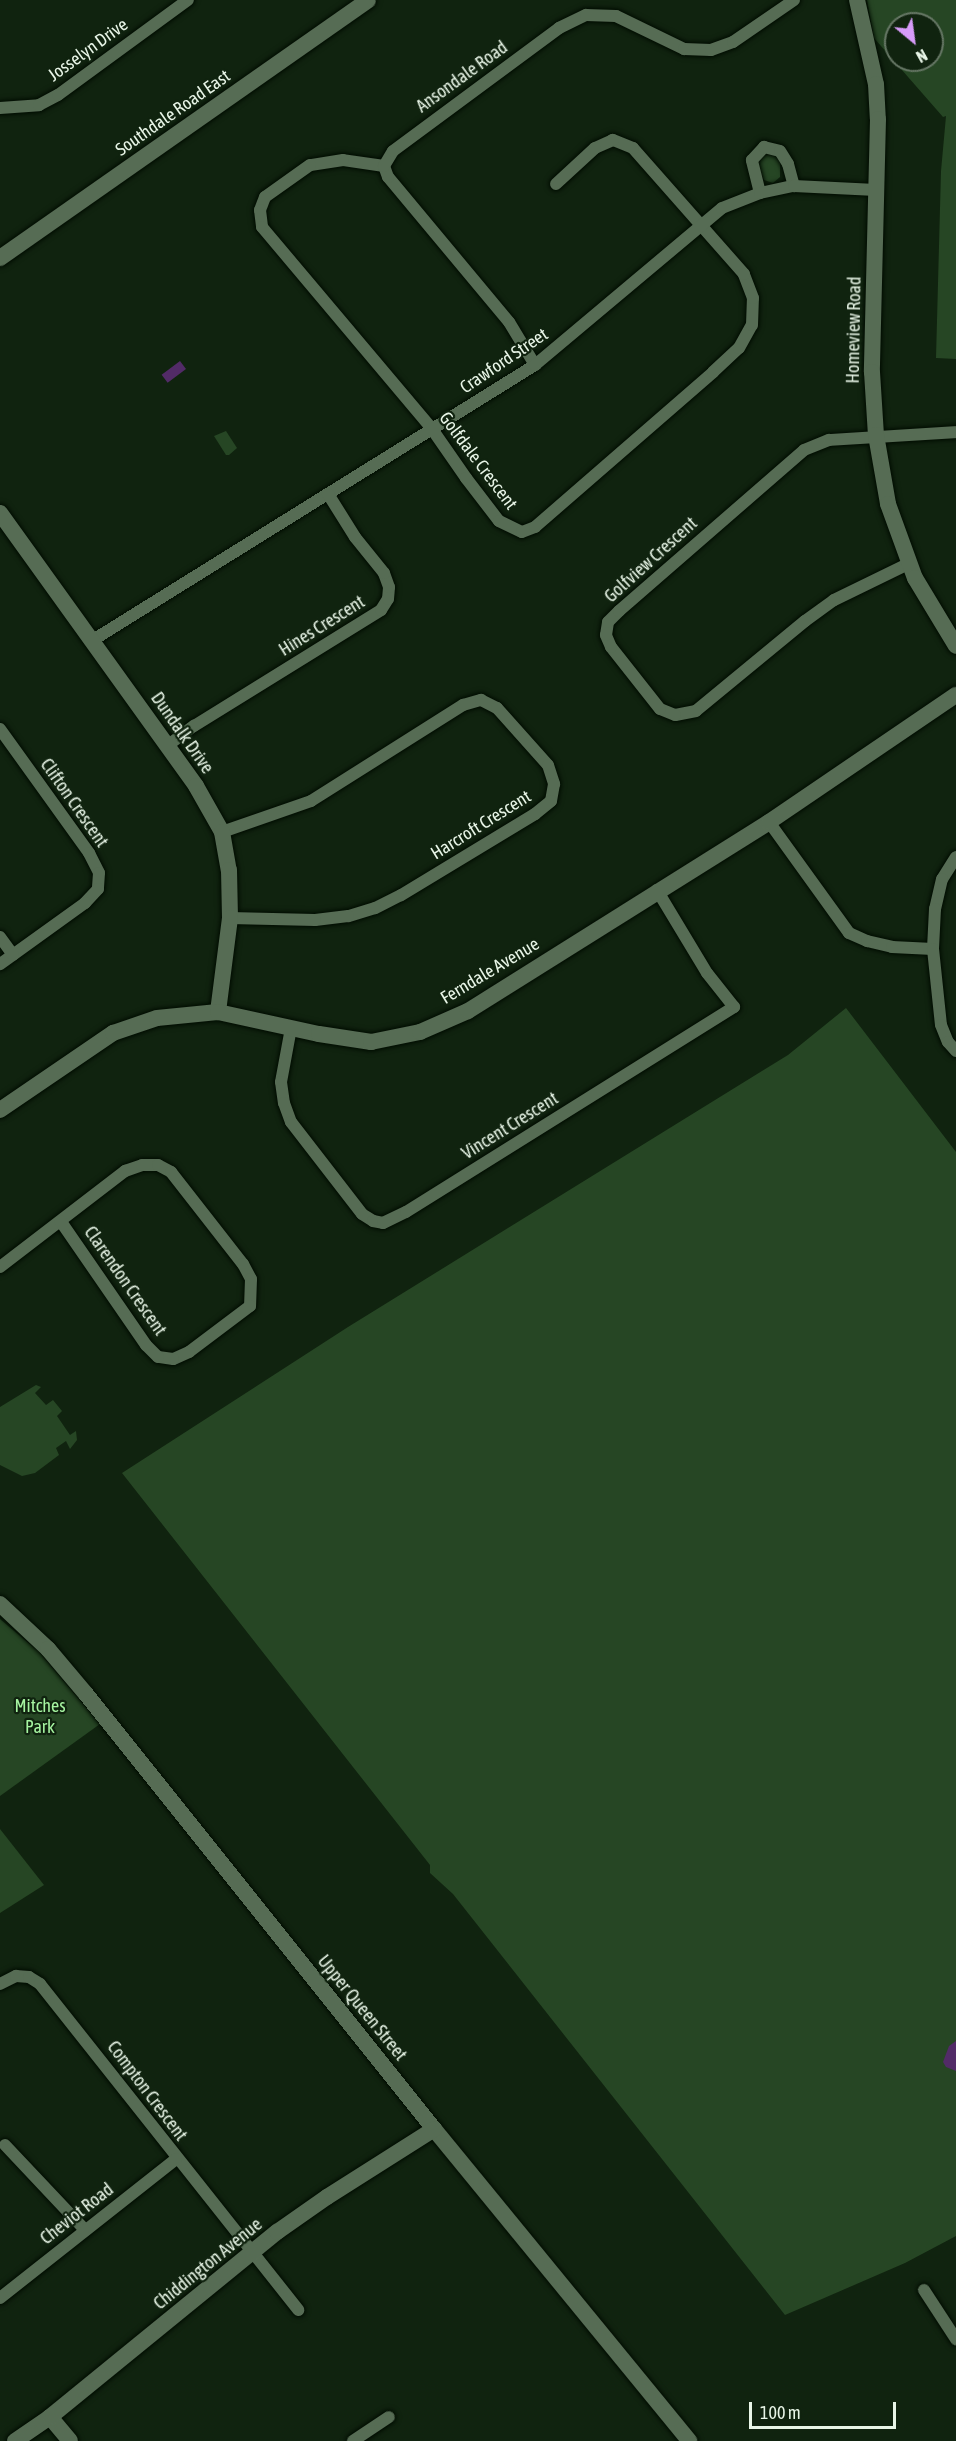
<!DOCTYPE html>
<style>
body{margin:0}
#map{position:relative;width:956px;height:2441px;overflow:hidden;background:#10230f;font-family:"Asap Condensed",sans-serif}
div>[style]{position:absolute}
.green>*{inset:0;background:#264624}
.water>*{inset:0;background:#522b67;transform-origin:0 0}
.roads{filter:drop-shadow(0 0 2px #000c00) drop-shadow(0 0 2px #000c00)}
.street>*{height:12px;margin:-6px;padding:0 6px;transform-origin:6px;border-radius:6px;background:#566c54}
.secondary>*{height:16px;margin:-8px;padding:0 8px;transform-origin:8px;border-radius:8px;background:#566c54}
span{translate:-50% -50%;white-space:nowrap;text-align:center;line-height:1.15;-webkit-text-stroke:4.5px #10230f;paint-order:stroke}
.street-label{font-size:18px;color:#e8f5e7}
.park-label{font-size:18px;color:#a6f4a1}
.north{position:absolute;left:884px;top:12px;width:60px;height:60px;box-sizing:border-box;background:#10230f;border:2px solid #667765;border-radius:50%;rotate:151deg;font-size:16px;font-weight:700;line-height:24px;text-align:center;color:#e8f5e7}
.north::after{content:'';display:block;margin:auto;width:21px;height:27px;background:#d79bf9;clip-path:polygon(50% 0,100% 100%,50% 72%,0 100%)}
.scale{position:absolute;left:749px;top:2402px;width:147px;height:27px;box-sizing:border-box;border:3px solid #e8f5e7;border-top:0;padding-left:8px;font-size:18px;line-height:21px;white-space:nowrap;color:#e8f5e7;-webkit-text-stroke:4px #10230f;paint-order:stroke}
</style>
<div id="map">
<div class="green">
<div style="clip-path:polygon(evenodd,867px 0,956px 0,956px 359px,936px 358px,941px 171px,946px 116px,943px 117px,874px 38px,867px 0,896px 24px,932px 24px,932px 60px,896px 60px,896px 24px)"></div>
<div style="clip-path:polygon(766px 152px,773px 152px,780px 160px,780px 177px,773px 183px,764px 180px,759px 169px,758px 159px)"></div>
<div style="clip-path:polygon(226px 431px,237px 448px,229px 455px,226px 455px,214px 436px)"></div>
<div style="clip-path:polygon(846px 1008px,956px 1152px,956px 2236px,905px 2263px,785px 2315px,453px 1894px,430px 1873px,430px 1865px,122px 1473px,348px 1327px,788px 1055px)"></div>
<div style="clip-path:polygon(36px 1385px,41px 1387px,35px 1393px,46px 1405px,53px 1400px,62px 1411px,57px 1416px,70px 1435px,76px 1431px,77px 1440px,70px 1449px,66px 1441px,56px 1448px,59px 1455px,35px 1473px,22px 1476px,0 1465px,0 1407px)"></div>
<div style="clip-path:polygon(0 1619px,39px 1652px,100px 1724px,0 1796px)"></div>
<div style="clip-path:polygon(0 1829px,44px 1885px,0 1913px)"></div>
</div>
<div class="water">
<div style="left:180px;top:361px;width:10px;height:23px;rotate:53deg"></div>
<div style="clip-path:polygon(956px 2041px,956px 2071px,946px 2067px,943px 2062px,949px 2046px)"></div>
</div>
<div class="roads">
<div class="street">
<div style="left:0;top:108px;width:39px;rotate:-4deg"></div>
<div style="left:39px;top:105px;width:21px;rotate:-28deg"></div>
<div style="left:58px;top:95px;width:161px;rotate:-36.2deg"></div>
<div style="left:384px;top:166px;width:41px;rotate:-171.7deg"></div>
<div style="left:343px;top:160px;width:33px;rotate:171deg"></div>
<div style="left:310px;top:165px;width:55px;rotate:144.6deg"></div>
<div style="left:265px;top:197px;width:14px;rotate:111deg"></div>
<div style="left:260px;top:210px;width:17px;rotate:83deg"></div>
<div style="left:262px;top:227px;width:264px;rotate:49.9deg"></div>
<div style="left:432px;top:429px;width:60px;rotate:55.2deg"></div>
<div style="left:466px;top:478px;width:54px;rotate:52.5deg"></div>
<div style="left:499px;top:521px;width:25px;rotate:26deg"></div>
<div style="left:522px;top:532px;width:14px;rotate:-21deg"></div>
<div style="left:535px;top:527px;width:236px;rotate:-41deg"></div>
<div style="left:713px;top:372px;width:35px;rotate:-43deg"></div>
<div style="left:739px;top:348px;width:26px;rotate:-61deg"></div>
<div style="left:752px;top:325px;width:27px;rotate:-88deg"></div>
<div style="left:753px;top:298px;width:26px;rotate:-111deg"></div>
<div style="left:744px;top:274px;width:168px;rotate:-131.4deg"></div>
<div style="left:633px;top:148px;width:22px;rotate:-158deg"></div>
<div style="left:613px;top:140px;width:20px;rotate:156deg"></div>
<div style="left:595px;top:148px;width:53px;rotate:137.3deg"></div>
<div style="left:760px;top:193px;width:34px;rotate:-104deg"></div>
<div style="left:752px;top:160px;width:18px;rotate:-47deg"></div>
<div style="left:764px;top:147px;width:16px;rotate:14deg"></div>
<div style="left:780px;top:151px;width:15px;rotate:58deg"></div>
<div style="left:788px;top:164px;width:23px;rotate:75deg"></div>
<div style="left:535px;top:365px;width:50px;rotate:-121.2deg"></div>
<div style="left:509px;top:322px;width:189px;rotate:-129.8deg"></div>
<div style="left:388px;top:177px;width:12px;rotate:-110deg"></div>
<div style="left:384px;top:166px;width:17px;rotate:-59deg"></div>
<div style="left:393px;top:151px;width:207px;rotate:-36.5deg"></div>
<div style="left:559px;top:28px;width:30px;rotate:-26deg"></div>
<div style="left:586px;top:15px;width:30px;rotate:2deg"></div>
<div style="left:616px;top:16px;width:76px;rotate:25.9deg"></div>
<div style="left:684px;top:49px;width:27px;rotate:2deg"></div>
<div style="left:711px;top:50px;width:23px;rotate:-20deg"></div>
<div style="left:733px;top:42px;width:74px;rotate:-34.5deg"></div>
<div style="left:910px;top:563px;width:85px;rotate:154deg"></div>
<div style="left:834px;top:600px;width:36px;rotate:144deg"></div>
<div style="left:805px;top:621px;width:141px;rotate:140.5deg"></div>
<div style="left:696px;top:711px;width:21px;rotate:169deg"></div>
<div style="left:675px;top:715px;width:16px;rotate:-158deg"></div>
<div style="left:660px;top:709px;width:79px;rotate:-128.3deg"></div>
<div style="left:611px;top:647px;width:13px;rotate:-113deg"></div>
<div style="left:606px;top:635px;width:13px;rotate:-81deg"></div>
<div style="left:608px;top:622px;width:16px;rotate:-45deg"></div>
<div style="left:619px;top:611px;width:245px;rotate:-41deg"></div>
<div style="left:804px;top:450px;width:27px;rotate:-22deg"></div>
<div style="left:829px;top:440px;width:127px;rotate:-3.6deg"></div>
<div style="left:93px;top:640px;width:521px;rotate:-31.89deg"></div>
<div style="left:535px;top:365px;width:244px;rotate:-40deg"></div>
<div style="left:722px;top:208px;width:41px;rotate:-21.5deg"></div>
<div style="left:760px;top:193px;width:35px;rotate:-12deg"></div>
<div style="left:794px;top:186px;width:82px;rotate:2.8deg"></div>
<div style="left:0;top:729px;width:153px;rotate:54.3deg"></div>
<div style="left:89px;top:853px;width:22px;rotate:63deg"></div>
<div style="left:99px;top:873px;width:16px;rotate:94deg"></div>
<div style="left:98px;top:889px;width:19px;rotate:133deg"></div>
<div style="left:85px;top:903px;width:105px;rotate:144.3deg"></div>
<div style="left:167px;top:746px;width:34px;rotate:-37deg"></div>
<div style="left:194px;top:726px;width:220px;rotate:-31.8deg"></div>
<div style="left:381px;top:610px;width:13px;rotate:-58deg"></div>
<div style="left:388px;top:599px;width:12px;rotate:-85deg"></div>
<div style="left:389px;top:587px;width:15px;rotate:-110deg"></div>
<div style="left:384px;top:573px;width:46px;rotate:-128.9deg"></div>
<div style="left:355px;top:537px;width:51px;rotate:-122.1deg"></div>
<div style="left:769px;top:822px;width:137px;rotate:54.2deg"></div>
<div style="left:849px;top:933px;width:20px;rotate:24deg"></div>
<div style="left:867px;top:941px;width:26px;rotate:13deg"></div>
<div style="left:892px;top:947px;width:41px;rotate:2.8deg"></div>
<div style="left:222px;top:832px;width:94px;rotate:-19.2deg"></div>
<div style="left:311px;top:801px;width:180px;rotate:-32.3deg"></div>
<div style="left:463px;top:705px;width:19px;rotate:-16deg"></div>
<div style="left:481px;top:700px;width:18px;rotate:27deg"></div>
<div style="left:497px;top:708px;width:76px;rotate:48.2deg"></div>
<div style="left:548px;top:765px;width:20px;rotate:72deg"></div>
<div style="left:554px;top:784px;width:17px;rotate:100deg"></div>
<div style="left:551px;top:801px;width:21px;rotate:141deg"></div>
<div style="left:535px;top:814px;width:157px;rotate:148.8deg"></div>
<div style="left:401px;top:895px;width:29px;rotate:153deg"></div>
<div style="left:375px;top:908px;width:28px;rotate:163deg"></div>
<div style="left:348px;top:916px;width:33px;rotate:173deg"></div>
<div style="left:315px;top:920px;width:85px;rotate:-178.7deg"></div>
<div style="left:956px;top:857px;width:26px;rotate:122deg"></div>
<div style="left:942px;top:879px;width:31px;rotate:103deg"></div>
<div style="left:935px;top:909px;width:40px;rotate:92.9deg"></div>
<div style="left:933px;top:949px;width:76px;rotate:84deg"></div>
<div style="left:941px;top:1025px;width:18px;rotate:68deg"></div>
<div style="left:948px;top:1042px;width:12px;rotate:48deg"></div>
<div style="left:0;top:937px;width:22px;rotate:54deg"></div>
<div style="left:291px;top:1028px;width:55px;rotate:100.5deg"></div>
<div style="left:281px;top:1082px;width:21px;rotate:82deg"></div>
<div style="left:284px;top:1103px;width:20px;rotate:70deg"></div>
<div style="left:291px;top:1122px;width:116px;rotate:52.3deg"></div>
<div style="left:362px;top:1214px;width:13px;rotate:32deg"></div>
<div style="left:373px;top:1221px;width:10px;rotate:11deg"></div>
<div style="left:383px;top:1223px;width:25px;rotate:-26deg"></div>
<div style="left:406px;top:1212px;width:387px;rotate:-32deg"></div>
<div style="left:734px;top:1007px;width:43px;rotate:-128.5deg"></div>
<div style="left:707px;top:973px;width:97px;rotate:-121.1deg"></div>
<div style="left:0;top:1267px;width:158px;rotate:-37.5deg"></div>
<div style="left:125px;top:1171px;width:18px;rotate:-19deg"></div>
<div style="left:142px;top:1165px;width:16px"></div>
<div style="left:158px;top:1165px;width:15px;rotate:28deg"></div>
<div style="left:171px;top:1172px;width:117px;rotate:52deg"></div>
<div style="left:243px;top:1264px;width:17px;rotate:62deg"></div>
<div style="left:251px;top:1279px;width:27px;rotate:92deg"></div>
<div style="left:250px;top:1306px;width:76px;rotate:143deg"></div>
<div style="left:189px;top:1352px;width:17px;rotate:156deg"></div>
<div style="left:173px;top:1359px;width:15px;rotate:-172deg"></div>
<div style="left:158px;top:1357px;width:17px;rotate:-135deg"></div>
<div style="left:146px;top:1345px;width:150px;rotate:-124.6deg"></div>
<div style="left:0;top:1984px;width:18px;rotate:-27deg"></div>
<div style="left:16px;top:1976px;width:13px;rotate:4deg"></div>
<div style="left:29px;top:1977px;width:13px;rotate:32deg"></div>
<div style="left:40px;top:1984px;width:416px;rotate:51.6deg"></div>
<div style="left:5px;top:2145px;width:117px;rotate:46.7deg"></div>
<div style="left:924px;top:2290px;width:59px;rotate:56.9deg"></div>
<div style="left:0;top:2298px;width:224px;rotate:-38.3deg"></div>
<div style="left:353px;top:2441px;width:43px;rotate:-33.7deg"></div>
</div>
<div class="secondary">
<div style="left:857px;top:0;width:86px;rotate:77.3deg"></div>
<div style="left:876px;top:84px;width:35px;rotate:87deg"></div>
<div style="left:878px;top:119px;width:253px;rotate:91.4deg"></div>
<div style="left:872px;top:372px;width:63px;rotate:86.4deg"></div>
<div style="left:876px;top:435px;width:70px;rotate:80.1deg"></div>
<div style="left:888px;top:504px;width:79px;rotate:70deg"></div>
<div style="left:915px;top:578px;width:79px;rotate:58.9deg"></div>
<div style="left:0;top:258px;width:449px;rotate:-35deg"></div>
<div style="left:0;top:513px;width:336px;rotate:54.3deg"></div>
<div style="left:196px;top:786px;width:53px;rotate:60.5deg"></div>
<div style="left:222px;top:832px;width:39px;rotate:80deg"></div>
<div style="left:229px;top:870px;width:48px;rotate:88.8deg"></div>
<div style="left:230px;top:918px;width:95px;rotate:97.3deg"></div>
<div style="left:0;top:1110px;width:137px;rotate:-34.3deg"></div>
<div style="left:113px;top:1033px;width:46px;rotate:-18.8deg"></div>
<div style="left:157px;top:1018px;width:61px;rotate:-5.6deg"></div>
<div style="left:218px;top:1012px;width:103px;rotate:12.3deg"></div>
<div style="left:319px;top:1034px;width:53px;rotate:8.7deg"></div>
<div style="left:371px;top:1042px;width:50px;rotate:-11.5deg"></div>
<div style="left:420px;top:1032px;width:52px;rotate:-23.6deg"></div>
<div style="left:468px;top:1011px;width:355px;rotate:-32.1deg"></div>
<div style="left:769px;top:822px;width:226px;rotate:-34.2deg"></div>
<div style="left:0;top:1604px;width:66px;rotate:43.2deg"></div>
<div style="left:48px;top:1649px;width:59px;rotate:49.8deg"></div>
<div style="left:86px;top:1694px;width:557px;rotate:51.34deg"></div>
<div style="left:434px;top:2129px;width:403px;rotate:50.7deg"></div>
<div style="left:50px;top:2417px;width:31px;rotate:50deg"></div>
<div style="left:15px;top:2441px;width:42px;rotate:-34.4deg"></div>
<div style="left:50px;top:2417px;width:293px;rotate:-39.2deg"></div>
<div style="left:277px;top:2232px;width:61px;rotate:-35deg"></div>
<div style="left:327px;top:2197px;width:127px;rotate:-32.4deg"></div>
</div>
</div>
<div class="street-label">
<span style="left:88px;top:50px;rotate:-36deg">Josselyn Drive</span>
<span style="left:462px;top:77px;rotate:-36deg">Ansondale Road</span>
<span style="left:173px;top:113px;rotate:-35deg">Southdale Road East</span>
<span style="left:854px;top:330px;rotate:-89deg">Homeview Road</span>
<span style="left:504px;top:361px;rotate:-34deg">Crawford Street</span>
<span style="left:478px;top:461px;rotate:53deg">Golfdale Crescent</span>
<span style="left:651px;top:560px;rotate:-42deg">Golfview Crescent</span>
<span style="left:322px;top:626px;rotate:-32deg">Hines Crescent</span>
<span style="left:182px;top:733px;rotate:55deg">Dundalk Drive</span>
<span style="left:74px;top:803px;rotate:55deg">Clifton Crescent</span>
<span style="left:481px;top:825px;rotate:-32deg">Harcroft Crescent</span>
<span style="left:490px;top:971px;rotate:-31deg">Ferndale Avenue</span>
<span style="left:510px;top:1126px;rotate:-32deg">Vincent Crescent</span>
<span style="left:125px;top:1281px;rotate:55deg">Clarendon Crescent</span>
<span style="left:362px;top:2008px;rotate:51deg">Upper Queen Street</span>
<span style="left:147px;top:2091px;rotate:53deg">Compton Crescent</span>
<span style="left:77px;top:2214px;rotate:-38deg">Cheviot Road</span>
<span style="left:208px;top:2264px;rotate:-39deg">Chiddington Avenue</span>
</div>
<div class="park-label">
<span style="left:40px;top:1717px">Mitches<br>Park</span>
</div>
<div class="north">N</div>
<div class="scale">100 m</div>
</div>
